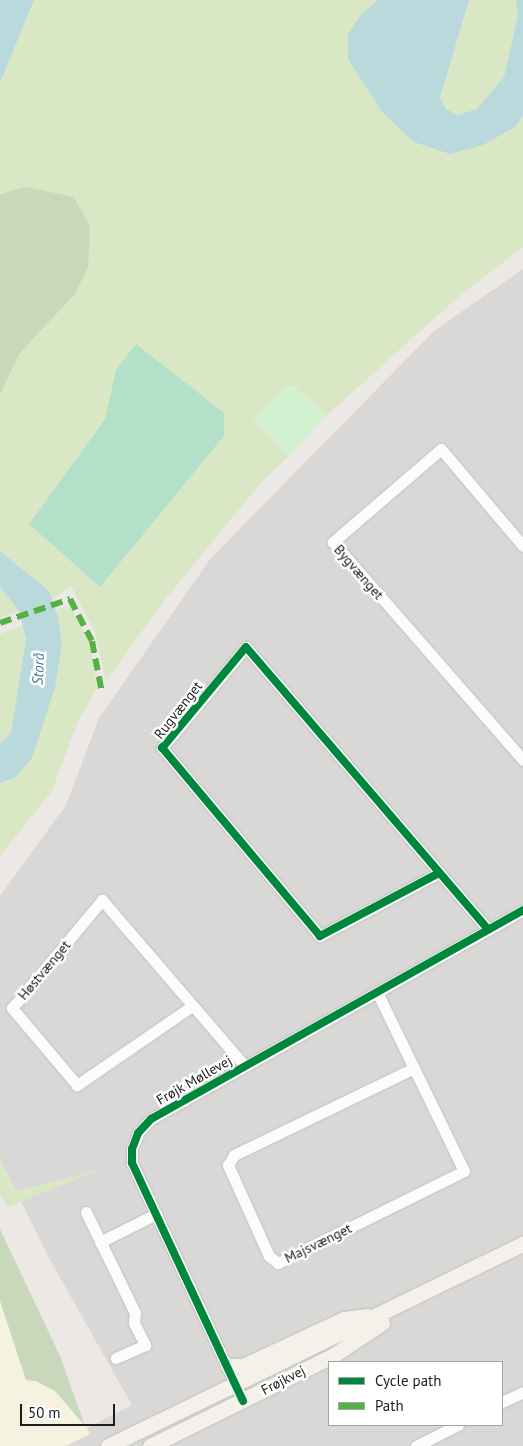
<!DOCTYPE html>
<meta charset="utf-8">
<style>
body{margin:0}
#map{position:relative;width:523px;height:1446px;overflow:hidden;background:#ebe8e5;font-family:"PT Sans",sans-serif}
div>[style]{position:absolute}
.residential>*{inset:0;background:#dad8d7}
.education>*{inset:0;background:#f5f2e0}
.grass>*{inset:0;background:#dae7c5}
.forest>*{inset:0;background:#c8d8bb}
.park>*{inset:0;background:#d3f0d1}
.pitch>*{inset:0;background:#b2e0c9}
.water>*{inset:0;background:#b9d9dd}
.roads{filter:drop-shadow(0 0 1px #c3c2c1) drop-shadow(0 0 1px #c3c2c1)}
.street>*{height:11px;margin:-5.5px;padding:0 5.5px;transform-origin:5.5px;border-radius:5.5px;background:#fcfcfb}
.secondary>*{height:15px;margin:-7.5px;padding:0 7.5px;transform-origin:7.5px;border-radius:7.5px;background:#f3f1e9}
.quiet>*{height:6px;margin-top:-3px;transform-origin:0;background:repeating-linear-gradient(90deg,#55b145 0 12px,transparent 0 18px)}
.cycleway>*{height:8px;margin:-4px;padding:0 4px;transform-origin:4px;border-radius:4px;background:#00873e}
span{translate:-50% -50%;white-space:nowrap;text-align:center;line-height:1.15;-webkit-text-stroke:5px #fff;paint-order:stroke}
.street-label{font-size:14px;color:#1c1c1c}
.water-label{font-size:15px;color:#4a7ba0;font-style:italic}
.legend{position:absolute;left:328px;top:1361px;width:175px;height:65px;box-sizing:border-box;background:#fff;border:1px solid #a4a4a4;margin:0;padding:6px 9px;list-style:none;font-size:15px;color:#1c1c1c}
.legend li{display:flex;align-items:center;gap:10px;height:25px}
.legend b{width:25px;border:1px solid #a4a4a4}
.scale{position:absolute;left:20px;top:1404px;width:95px;height:22px;box-sizing:border-box;border:2px solid #1c1c1c;border-top:0;padding-left:6px;font-size:15px;line-height:18px;white-space:nowrap;color:#1c1c1c;-webkit-text-stroke:4px #fff;paint-order:stroke}
</style>
<div id="map">
<div class="residential">
<div style="clip-path:polygon(evenodd,523px 269px,523px 1446px,52px 1446px,132px 1405px,50px 1260px,0 1159px,0 896px,66px 805px,99px 718px,211px 558px,434px 331px,523px 269px,329px 1362px,502px 1362px,502px 1425px,329px 1425px,329px 1362px)"></div>
</div>
<div class="education">
<div style="clip-path:polygon(0 1254px,90px 1434px,66px 1446px,0 1446px)"></div>
</div>
<div class="grass">
<div style="clip-path:polygon(evenodd,34px 0,377px 0,359px 17px,382px 112px,514px 127px,523px 115px,523px 247px,457px 298px,326px 416px,294px 386px,254px 419px,289px 456px,260px 484px,167px 597px,106px 681px,95px 633px,71px 586px,52px 600px,49px 591px,0 551px,0 395px,19px 354px,75px 294px,3px 191px,0 194px,0 83px,34px 0,224px 413px,224px 436px,100px 587px,29px 524px,105px 418px,224px 413px)"></div>
<div style="clip-path:polygon(469px 0,516px 0,518px 15px,504px 77px,477px 109px,458px 115px,446px 109px,440px 98px)"></div>
<div style="clip-path:polygon(0 587px,19px 611px,0 618px)"></div>
<div style="clip-path:polygon(70px 606px,90px 644px,97px 687px,76px 726px,52px 791px,0 856px,0 783px,16px 777px,62px 644px,56px 610px)"></div>
<div style="clip-path:polygon(23px 625px,26px 639px,11px 733px,0 743px,0 634px)"></div>
<div style="clip-path:polygon(0 1159px,15px 1191px,102px 1169px,8px 1207px,0 1196px)"></div>
</div>
<div class="forest">
<div style="clip-path:polygon(26px 187px,74px 197px,90px 227px,88px 267px,75px 294px,19px 354px,0 395px,0 194px)"></div>
<div style="clip-path:polygon(0 1229px,60px 1356px,85px 1426px,55px 1391px,36px 1381px,26px 1380px,0 1301px)"></div>
</div>
<div class="park">
<div style="clip-path:polygon(285px 386px,294px 386px,326px 416px,289px 456px,253px 419px)"></div>
</div>
<div class="pitch">
<div style="clip-path:polygon(136px 344px,224px 413px,224px 436px,100px 587px,29px 524px,105px 419px,116px 370px)"></div>
</div>
<div class="water">
<div style="clip-path:polygon(0 0,34px 0,0 83px)"></div>
<div style="clip-path:polygon(377px 0,469px 0,440px 98px,446px 109px,458px 115px,477px 109px,504px 77px,518px 15px,516px 0,523px 0,523px 115px,515px 127px,483px 145px,450px 154px,414px 142px,382px 112px,348px 59px,348px 34px,359px 17px)"></div>
<div style="clip-path:polygon(0 551px,49px 591px,58px 617px,62px 644px,55px 687px,32px 758px,16px 777px,0 783px,0 743px,11px 733px,26px 639px,19px 611px,0 587px)"></div>
</div>
<div class="roads">
<div class="street">
<div style="left:523px;top:546px;width:127px;rotate:-130.2deg"></div>
<div style="left:441px;top:449px;width:143px;rotate:139.3deg"></div>
<div style="left:333px;top:542px;width:289px;rotate:48.9deg"></div>
<div style="left:439px;top:873px;width:135px;rotate:152.1deg"></div>
<div style="left:320px;top:936px;width:246px;rotate:-130deg"></div>
<div style="left:162px;top:748px;width:131px;rotate:-50.3deg"></div>
<div style="left:246px;top:647px;width:372px;rotate:49.4deg"></div>
<div style="left:377px;top:992px;width:199px;rotate:64.1deg"></div>
<div style="left:464px;top:1171px;width:208px;rotate:153.7deg"></div>
<div style="left:278px;top:1263px;width:11px;rotate:-142deg"></div>
<div style="left:269px;top:1256px;width:100px;rotate:-114.3deg"></div>
<div style="left:228px;top:1165px;width:12px;rotate:-59deg"></div>
<div style="left:234px;top:1155px;width:200px;rotate:-25.8deg"></div>
<div style="left:192px;top:1006px;width:140px;rotate:145.5deg"></div>
<div style="left:77px;top:1085px;width:101px;rotate:-130.2deg"></div>
<div style="left:12px;top:1008px;width:141px;rotate:-50.2deg"></div>
<div style="left:102px;top:900px;width:219px;rotate:49.3deg"></div>
<div style="left:86px;top:1212px;width:112px;rotate:64.1deg"></div>
<div style="left:135px;top:1313px;width:10px;rotate:96deg"></div>
<div style="left:134px;top:1323px;width:25px;rotate:63deg"></div>
<div style="left:145px;top:1345px;width:32px;rotate:156deg"></div>
<div style="left:100px;top:1242px;width:63px;rotate:-26.6deg"></div>
<div style="left:243px;top:1401px;width:263px;rotate:-115deg"></div>
<div style="left:132px;top:1163px;width:14px;rotate:-90deg"></div>
<div style="left:132px;top:1149px;width:17px;rotate:-69deg"></div>
<div style="left:138px;top:1133px;width:19px;rotate:-47deg"></div>
<div style="left:151px;top:1119px;width:427px;rotate:-29.3deg"></div>
<div style="left:502px;top:1402px;width:23px;rotate:-25deg"></div>
<div style="left:416px;top:1446px;width:47px;rotate:-26.6deg"></div>
</div>
<div class="secondary">
<div style="left:228px;top:1366px;width:15px"></div>
<div style="left:243px;top:1366px;width:111px;rotate:-25deg"></div>
<div style="left:344px;top:1319px;width:23px;rotate:-7deg"></div>
<div style="left:108px;top:1446px;width:462px;rotate:-26deg"></div>
<div style="left:150px;top:1446px;width:203px;rotate:-26.3deg"></div>
<div style="left:332px;top:1356px;width:60px;rotate:-33.4deg"></div>
</div>
</div>
<div class="quiet">
<div style="left:0;top:623px;width:74px;rotate:-18.9deg"></div>
<div style="left:70px;top:599px;width:47px;rotate:62.4deg"></div>
<div style="left:92px;top:641px;width:53px;rotate:79.1deg"></div>
</div>
<div class="cycleway">
<div style="left:439px;top:873px;width:135px;rotate:152.1deg"></div>
<div style="left:320px;top:936px;width:246px;rotate:-130deg"></div>
<div style="left:162px;top:748px;width:131px;rotate:-50.3deg"></div>
<div style="left:246px;top:647px;width:372px;rotate:49.4deg"></div>
<div style="left:243px;top:1401px;width:263px;rotate:-115deg"></div>
<div style="left:132px;top:1163px;width:14px;rotate:-90deg"></div>
<div style="left:132px;top:1149px;width:17px;rotate:-69deg"></div>
<div style="left:138px;top:1133px;width:19px;rotate:-47deg"></div>
<div style="left:151px;top:1119px;width:427px;rotate:-29.3deg"></div>
</div>
<div class="street-label">
<span style="left:359px;top:572px;rotate:49deg">Bygvænget</span>
<span style="left:178px;top:710px;rotate:-52deg">Rugvænget</span>
<span style="left:44px;top:970px;rotate:-50deg">Høstvænget</span>
<span style="left:194px;top:1080px;rotate:-30deg">Frøjk Møllevej</span>
<span style="left:318px;top:1243px;rotate:-26deg">Majsvænget</span>
<span style="left:283px;top:1380px;rotate:-27deg">Frøjkvej</span>
</div>
<div class="water-label">
<span style="left:38px;top:669px;rotate:-87deg">Storå</span>
</div>
<ul class="legend">
<li><b style="height:6px;background:#00873e"></b>Cycle path</li>
<li><b style="height:6px;background:#55b145"></b>Path</li>
</ul>
<div class="scale">50 m</div>
</div>
